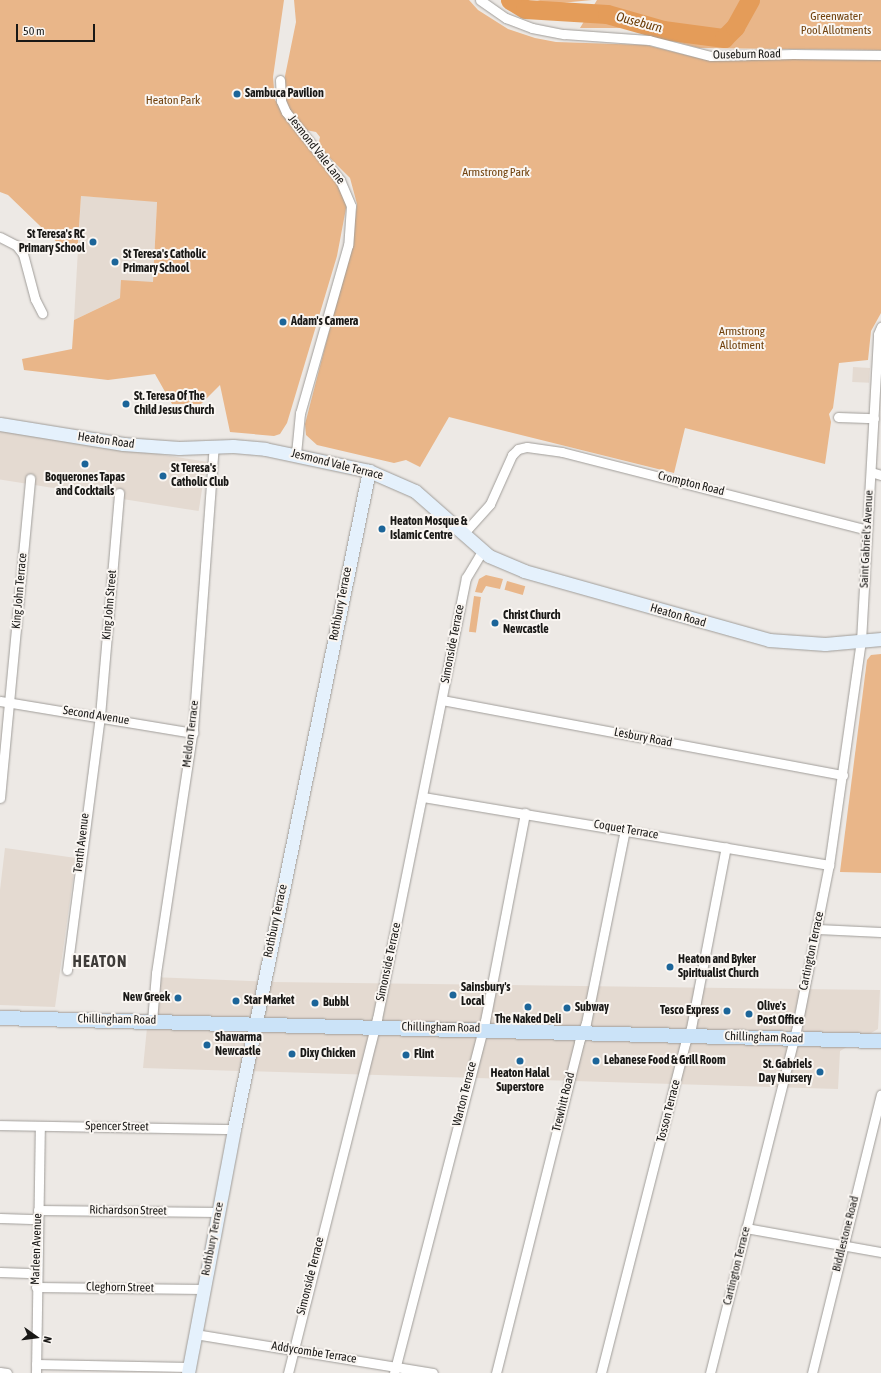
<!DOCTYPE html>
<style>
body{margin:0}
#map{position:relative;width:881px;height:1373px;overflow:hidden;background:#ede9e5;font-family:"Asap Condensed",sans-serif}
div>[style]{position:absolute}
.built>*{inset:0;background:#e4dad1;transform-origin:0 0}
.green>*{inset:0;background:#e9b689;transform-origin:0 0}
.river>*{height:19px;margin:-9.5px;padding:0 9.5px;transform-origin:9.5px;border-radius:9.5px;background:#e49c59}
.roads{filter:drop-shadow(0 0 1px #a09d99) drop-shadow(0 0 1px #a09d99)}
.street>*{height:9px;margin:-4.5px;padding:0 4.5px;transform-origin:4.5px;border-radius:4.5px;background:#fff}
.secondary>*{height:13px;margin:-6.5px;padding:0 6.5px;transform-origin:6.5px;border-radius:6.5px;background:#e5f1fc}
.primary>*{height:14px;margin:-7px;padding:0 7px;transform-origin:7px;border-radius:7px;background:#cbe3f8}
.dots>*{width:11px;height:11px;translate:-50% -50%;box-sizing:border-box;border:2px solid #faf6f2;border-radius:50%}
span{translate:-50% -50%;white-space:nowrap;text-align:center;line-height:1.15;-webkit-text-stroke:4px #faf6f2;paint-order:stroke}
.park-label{font-size:12px;color:#71420e}
.street-label{font-size:12px;color:#191816}
.poi-label{font-size:12px;color:#191816;font-weight:700}
.left{translate:0 -50%;text-align:left}
.right{translate:-100% -50%;text-align:right}
.water-label{font-size:13px;color:#6c3d07;font-style:italic}
.district-label{font-size:16px;color:#3f3c39;font-weight:700;letter-spacing:1px}
.north{position:absolute;left:16px;top:1317px;width:40px;height:40px;-webkit-text-stroke:3px #faf6f2;paint-order:stroke;rotate:104deg;font-size:11px;font-weight:700;line-height:16px;text-align:center;color:#191816}
.north::after{content:'';display:block;margin:auto;width:14px;height:18px;background:#191816;clip-path:polygon(50% 0,100% 100%,50% 72%,0 100%)}
.scale{position:absolute;left:16px;top:24px;width:79px;height:18px;box-sizing:border-box;border:2px solid #191816;border-top:0;padding-left:5px;font-size:12px;line-height:14px;white-space:nowrap;color:#191816;-webkit-text-stroke:3px #faf6f2;paint-order:stroke}
</style>
<div id="map">
<div class="built">
<div style="clip-path:polygon(81px 196px,157px 201px,153px 282px,74px 320px)"></div>
<div style="left:853px;top:367px;width:17px;height:15px;rotate:3deg"></div>
<div style="left:0;top:429px;width:209px;height:50px;rotate:9deg"></div>
<div style="clip-path:polygon(5px 848px,76px 858px,55px 1007px,0 1005px,0 890px)"></div>
<div style="clip-path:polygon(152px 977px,273px 982px,880px 990px,878px 1029px,840px 1051px,838px 1089px,143px 1068px)"></div>
</div>
<div class="green">
<div style="clip-path:polygon(0 0,284px 0,273px 77px,275px 100px,305px 144px,339px 184px,347px 203px,337px 256px,287px 423px,280px 434px,274px 436px,230px 432px,220px 385px,201px 404px,172px 404px,155px 374px,108px 380px,24px 370px,22px 359px,72px 349px,74px 320px,120px 298px,121px 280px,153px 282px,157px 202px,81px 196px,78px 243px,67px 252px,8px 195px,0 192px)"></div>
<div style="clip-path:polygon(294px 0,469px 0,478px 10px,508px 29px,535px 38px,556px 42px,646px 45px,706px 60px,881px 58px,881px 313px,871px 331px,868px 360px,839px 363px,833px 408px,829px 414px,831px 422px,825px 464px,685px 428px,674px 473px,449px 417px,420px 467px,406px 460px,394px 463px,317px 445px,306px 435px,305px 424px,352px 243px,357px 204px,350px 178px,318px 146px,320px 137px,316px 132px,306px 130px,290px 111px,286px 100px,285px 76px,296px 22px)"></div>
<div style="clip-path:polygon(537px 0,592px 0,550px 4px)"></div>
<div style="clip-path:polygon(597px 0,881px 0,881px 50px,699px 48px,624px 28px,580px 28px)"></div>
<div style="clip-path:polygon(486px 575px,503px 579px,500px 589px,486px 586px,482px 593px,475px 592px,479px 579px)"></div>
<div style="left:507px;top:581px;width:19px;height:9px;rotate:16deg"></div>
<div style="left:474px;top:596px;width:7px;height:36px;rotate:8deg"></div>
<div style="clip-path:polygon(881px 654px,881px 873px,840px 872px,867px 660px,871px 655px)"></div>
</div>
<div class="river">
<div style="left:510px;top:0;width:17px;rotate:31deg"></div>
<div style="left:525px;top:9px;width:82px;rotate:3.5deg"></div>
<div style="left:607px;top:14px;width:58px;rotate:15.9deg"></div>
<div style="left:663px;top:30px;width:62px;rotate:7.5deg"></div>
<div style="left:724px;top:38px;width:16px;rotate:-45deg"></div>
<div style="left:735px;top:27px;width:31px;rotate:-61deg"></div>
</div>
<div class="roads">
<div class="street">
<div style="left:480px;top:0;width:32px;rotate:35deg"></div>
<div style="left:506px;top:18px;width:28px;rotate:21deg"></div>
<div style="left:532px;top:28px;width:33px;rotate:11deg"></div>
<div style="left:564px;top:34px;width:85px;rotate:4deg"></div>
<div style="left:649px;top:40px;width:64px;rotate:14.5deg"></div>
<div style="left:711px;top:56px;width:82px;rotate:-1.4deg"></div>
<div style="left:793px;top:54px;width:88px;rotate:0.7deg"></div>
<div style="left:280px;top:80px;width:21px;rotate:87deg"></div>
<div style="left:281px;top:101px;width:12px;rotate:66deg"></div>
<div style="left:286px;top:112px;width:87px;rotate:51.5deg"></div>
<div style="left:340px;top:180px;width:28px;rotate:67deg"></div>
<div style="left:351px;top:206px;width:39px;rotate:94deg"></div>
<div style="left:348px;top:245px;width:175px;rotate:105.9deg"></div>
<div style="left:300px;top:413px;width:41px;rotate:95.6deg"></div>
<div style="left:0;top:237px;width:18px;rotate:27deg"></div>
<div style="left:16px;top:245px;width:11px;rotate:52deg"></div>
<div style="left:23px;top:254px;width:47px;rotate:75.1deg"></div>
<div style="left:35px;top:299px;width:16px;rotate:63deg"></div>
<div style="left:838px;top:417px;width:36px;rotate:2deg"></div>
<div style="left:871px;top:472px;width:10px;rotate:17deg"></div>
<div style="left:464px;top:533px;width:39px;rotate:-48deg"></div>
<div style="left:490px;top:504px;width:54px;rotate:-65.8deg"></div>
<div style="left:512px;top:455px;width:8px;rotate:-45deg"></div>
<div style="left:518px;top:449px;width:9px;rotate:-13deg"></div>
<div style="left:527px;top:447px;width:35px;rotate:8deg"></div>
<div style="left:562px;top:452px;width:315px;rotate:14.3deg"></div>
<div style="left:442px;top:700px;width:408px;rotate:10.6deg"></div>
<div style="left:0;top:701px;width:196px;rotate:9.4deg"></div>
<div style="left:423px;top:797px;width:412px;rotate:9.5deg"></div>
<div style="left:0;top:798px;width:321px;rotate:-84.6deg"></div>
<div style="left:817px;top:929px;width:64px;rotate:2.7deg"></div>
<div style="left:67px;top:970px;width:256px;rotate:-82.6deg"></div>
<div style="left:100px;top:716px;width:224px;rotate:-85.1deg"></div>
<div style="left:152px;top:1021px;width:48px;rotate:-85.2deg"></div>
<div style="left:156px;top:973px;width:247px;rotate:-81.4deg"></div>
<div style="left:193px;top:729px;width:284px;rotate:-85.8deg"></div>
<div style="left:0;top:1125px;width:234px;rotate:1deg"></div>
<div style="left:38px;top:1210px;width:180px;rotate:0.6deg"></div>
<div style="left:0;top:1218px;width:38px;rotate:2deg"></div>
<div style="left:746px;top:1228px;width:137px;rotate:10.1deg"></div>
<div style="left:0;top:1272px;width:28px;rotate:2deg"></div>
<div style="left:36px;top:1287px;width:167px;rotate:0.7deg"></div>
<div style="left:195px;top:1334px;width:241px;rotate:9.3deg"></div>
<div style="left:36px;top:1364px;width:153px;rotate:1.1deg"></div>
<div style="left:0;top:1372px;width:7px;rotate:8deg"></div>
<div style="left:36px;top:1373px;width:247px;rotate:-89.1deg"></div>
<div style="left:288px;top:1373px;width:365px;rotate:-75.9deg"></div>
<div style="left:377px;top:1019px;width:450px;rotate:-78.6deg"></div>
<div style="left:466px;top:578px;width:33px;rotate:-59deg"></div>
<div style="left:394px;top:1373px;width:364px;rotate:-75.5deg"></div>
<div style="left:485px;top:1021px;width:212px;rotate:-79.1deg"></div>
<div style="left:496px;top:1373px;width:341px;rotate:-75.9deg"></div>
<div style="left:579px;top:1042px;width:20px;rotate:-70deg"></div>
<div style="left:586px;top:1023px;width:197px;rotate:-78.6deg"></div>
<div style="left:601px;top:1373px;width:341px;rotate:-75.7deg"></div>
<div style="left:685px;top:1043px;width:16px;rotate:-68deg"></div>
<div style="left:691px;top:1028px;width:184px;rotate:-79.1deg"></div>
<div style="left:710px;top:1373px;width:353px;rotate:-75.9deg"></div>
<div style="left:796px;top:1031px;width:169px;rotate:-78.8deg"></div>
<div style="left:829px;top:865px;width:226px;rotate:-81.9deg"></div>
<div style="left:861px;top:641px;width:307px;rotate:-86.8deg"></div>
<div style="left:878px;top:334px;width:8px;rotate:-67deg"></div>
<div style="left:812px;top:1373px;width:287px;rotate:-76.1deg"></div>
</div>
<div class="secondary">
<div style="left:0;top:424px;width:125px;rotate:9.2deg"></div>
<div style="left:123px;top:444px;width:56px;rotate:4.1deg"></div>
<div style="left:179px;top:448px;width:54px;rotate:-2.1deg"></div>
<div style="left:233px;top:446px;width:32px;rotate:5deg"></div>
<div style="left:265px;top:449px;width:106px;rotate:11.9deg"></div>
<div style="left:369px;top:471px;width:50px;rotate:23.5deg"></div>
<div style="left:415px;top:491px;width:98px;rotate:41.3deg"></div>
<div style="left:489px;top:556px;width:38px;rotate:23deg"></div>
<div style="left:524px;top:571px;width:255px;rotate:15.7deg"></div>
<div style="left:769px;top:640px;width:56px;rotate:4.1deg"></div>
<div style="left:825px;top:644px;width:56px;rotate:-5.1deg"></div>
<div style="left:188px;top:1373px;width:248px;rotate:-79.3deg"></div>
<div style="left:234px;top:1129px;width:672px;rotate:-78.41deg"></div>
</div>
<div class="primary">
<div style="left:0;top:1018px;width:881px;rotate:1.5deg"></div>
</div>
</div>
<div class="dots">
<div style="left:237px;top:94px;background:#1c6599"></div>
<div style="left:93px;top:242px;background:#1c6599"></div>
<div style="left:115px;top:262px;background:#1c6599"></div>
<div style="left:283px;top:322px;background:#1c6599"></div>
<div style="left:126px;top:404px;background:#1c6599"></div>
<div style="left:85px;top:464px;background:#1c6599"></div>
<div style="left:163px;top:476px;background:#1c6599"></div>
<div style="left:382px;top:529px;background:#1c6599"></div>
<div style="left:495px;top:623px;background:#1c6599"></div>
<div style="left:670px;top:967px;background:#1c6599"></div>
<div style="left:453px;top:995px;background:#1c6599"></div>
<div style="left:178px;top:998px;background:#1c6599"></div>
<div style="left:236px;top:1001px;background:#1c6599"></div>
<div style="left:315px;top:1003px;background:#1c6599"></div>
<div style="left:528px;top:1007px;background:#1c6599"></div>
<div style="left:567px;top:1008px;background:#1c6599"></div>
<div style="left:727px;top:1011px;background:#1c6599"></div>
<div style="left:749px;top:1014px;background:#1c6599"></div>
<div style="left:207px;top:1045px;background:#1c6599"></div>
<div style="left:292px;top:1054px;background:#1c6599"></div>
<div style="left:406px;top:1055px;background:#1c6599"></div>
<div style="left:520px;top:1061px;background:#1c6599"></div>
<div style="left:596px;top:1061px;background:#1c6599"></div>
<div style="left:820px;top:1072px;background:#1c6599"></div>
</div>
<div class="park-label">
<span style="left:836px;top:24px">Greenwater<br>Pool Allotments</span>
<span style="left:173px;top:101px">Heaton Park</span>
<span style="left:496px;top:173px">Armstrong Park</span>
<span style="left:742px;top:339px">Armstrong<br>Allotment</span>
</div>
<div class="street-label">
<span style="left:747px;top:55px;rotate:-1deg">Ouseburn Road</span>
<span style="left:316px;top:150px;rotate:52deg">Jesmond Vale Lane</span>
<span style="left:106px;top:441px;rotate:8deg">Heaton Road</span>
<span style="left:337px;top:465px;rotate:14deg">Jesmond Vale Terrace</span>
<span style="left:691px;top:484px;rotate:14deg">Crompton Road</span>
<span style="left:867px;top:539px;rotate:-87deg">Saint Gabriel's Avenue</span>
<span style="left:20px;top:591px;rotate:-85deg">King John Terrace</span>
<span style="left:341px;top:604px;rotate:-79deg">Rothbury Terrace</span>
<span style="left:110px;top:605px;rotate:-85deg">King John Street</span>
<span style="left:678px;top:616px;rotate:16deg">Heaton Road</span>
<span style="left:453px;top:644px;rotate:-79deg">Simonside Terrace</span>
<span style="left:96px;top:716px;rotate:9deg">Second Avenue</span>
<span style="left:191px;top:734px;rotate:-83deg">Meldon Terrace</span>
<span style="left:643px;top:738px;rotate:11deg">Lesbury Road</span>
<span style="left:626px;top:830px;rotate:10deg">Coquet Terrace</span>
<span style="left:82px;top:843px;rotate:-83deg">Tenth Avenue</span>
<span style="left:276px;top:921px;rotate:-78deg">Rothbury Terrace</span>
<span style="left:812px;top:951px;rotate:-78deg">Cartington Terrace</span>
<span style="left:389px;top:962px;rotate:-78deg">Simonside Terrace</span>
<span style="left:117px;top:1020px;rotate:1deg">Chillingham Road</span>
<span style="left:441px;top:1028px;rotate:1deg">Chillingham Road</span>
<span style="left:764px;top:1038px;rotate:2deg">Chillingham Road</span>
<span style="left:465px;top:1094px;rotate:-76deg">Warton Terrace</span>
<span style="left:564px;top:1102px;rotate:-76deg">Trewhitt Road</span>
<span style="left:669px;top:1111px;rotate:-76deg">Tosson Terrace</span>
<span style="left:117px;top:1127px;rotate:1deg">Spencer Street</span>
<span style="left:128px;top:1211px;rotate:1deg">Richardson Street</span>
<span style="left:846px;top:1234px;rotate:-76deg">Biddlestone Road</span>
<span style="left:213px;top:1239px;rotate:-79deg">Rothbury Terrace</span>
<span style="left:37px;top:1249px;rotate:-88deg">Marleen Avenue</span>
<span style="left:737px;top:1266px;rotate:-76deg">Cartington Terrace</span>
<span style="left:311px;top:1276px;rotate:-76deg">Simonside Terrace</span>
<span style="left:120px;top:1288px;rotate:1deg">Cleghorn Street</span>
<span style="left:314px;top:1353px;rotate:9deg">Addycombe Terrace</span>
</div>
<div class="poi-label">
<span class="left" style="left:245px;top:94px">Sambuca Pavilion</span>
<span class="right" style="left:85px;top:242px">St Teresa's RC<br>Primary School</span>
<span class="left" style="left:123px;top:262px">St Teresa's Catholic<br>Primary School</span>
<span class="left" style="left:291px;top:322px">Adam's Camera</span>
<span class="left" style="left:134px;top:404px">St. Teresa Of The<br>Child Jesus Church</span>
<span class="left" style="left:171px;top:476px">St Teresa's<br>Catholic Club</span>
<span style="left:85px;top:485px">Boquerones Tapas<br>and Cocktails</span>
<span class="left" style="left:390px;top:529px">Heaton Mosque &amp;<br>Islamic Centre</span>
<span class="left" style="left:503px;top:623px">Christ Church<br>Newcastle</span>
<span class="left" style="left:678px;top:967px">Heaton and Byker<br>Spiritualist Church</span>
<span class="left" style="left:461px;top:995px">Sainsbury's<br>Local</span>
<span class="right" style="left:170px;top:998px">New Greek</span>
<span class="left" style="left:244px;top:1001px">Star Market</span>
<span class="left" style="left:323px;top:1003px">Bubbl</span>
<span class="left" style="left:757px;top:1014px">Olive's<br>Post Office</span>
<span class="left" style="left:575px;top:1008px">Subway</span>
<span class="right" style="left:719px;top:1011px">Tesco Express</span>
<span style="left:528px;top:1020px">The Naked Deli</span>
<span class="left" style="left:215px;top:1045px">Shawarma<br>Newcastle</span>
<span class="left" style="left:300px;top:1054px">Dixy Chicken</span>
<span class="left" style="left:414px;top:1055px">Flint</span>
<span class="left" style="left:604px;top:1061px">Lebanese Food &amp; Grill Room</span>
<span class="right" style="left:812px;top:1072px">St. Gabriels<br>Day Nursery</span>
<span style="left:520px;top:1081px">Heaton Halal<br>Superstore</span>
</div>
<div class="water-label">
<span style="left:639px;top:23px;rotate:15deg">Ouseburn</span>
</div>
<div class="district-label">
<span style="left:100px;top:961px">HEATON</span>
</div>
<div class="north">N</div>
<div class="scale">50 m</div>
</div>
